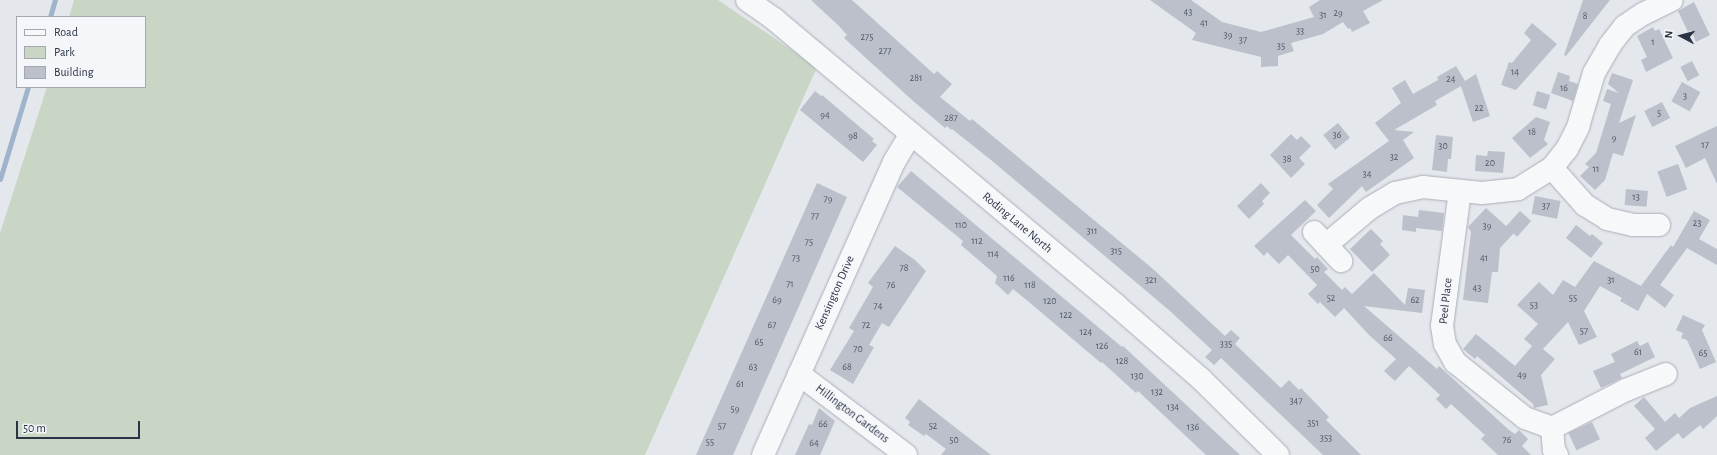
<!DOCTYPE html>
<style>
body{margin:0}
#map{position:relative;width:1717px;height:455px;overflow:hidden;background:#e4e7ec;font-family:"Alegreya Sans",sans-serif}
div>[style]{position:absolute}
.green>*{inset:0;background:#c9d6c5}
.stream>*{height:5px;margin:-2.5px;padding:0 2.5px;transform-origin:2.5px;border-radius:2.5px;background:#9fb4cc}
.building>*{inset:0;background:#bbc0ca;transform-origin:0 0}
.roads{filter:drop-shadow(0 0 1px #a9aeb7) drop-shadow(0 0 1px #a9aeb7)}
.minor>*{height:22px;margin:-11px;padding:0 11px;transform-origin:11px;border-radius:11px;background:#f7f8fa}
span{translate:-50% -50%;white-space:nowrap;text-align:center;line-height:1.15;-webkit-text-stroke:3px #f4f6f9;paint-order:stroke}
.number-label{font-size:10px;color:#4f5766}
.number-label span{-webkit-text-stroke-width:0}
.street-label{font-size:12px;color:#2b3445}
.legend{position:absolute;left:16px;top:16px;width:130px;height:72px;box-sizing:border-box;background:#f4f6f9;border:1px solid #a4a8b1;margin:0;padding:5px 7px;list-style:none;font-size:12px;color:#2b3445}
.legend li{display:flex;align-items:center;gap:8px;height:20px}
.legend b{width:20px;border:1px solid #a4a8b1}
.north{position:absolute;left:1661px;top:16px;width:40px;height:40px;-webkit-text-stroke:3px #f4f6f9;paint-order:stroke;rotate:276deg;font-size:11px;font-weight:700;line-height:16px;text-align:center;color:#2b3445}
.north::after{content:'';display:block;margin:auto;width:14px;height:18px;background:#2b3445;clip-path:polygon(50% 0,100% 100%,50% 72%,0 100%)}
.scale{position:absolute;left:16px;top:421px;width:124px;height:18px;box-sizing:border-box;border:2px solid #2b3445;border-top:0;padding-left:5px;font-size:12px;line-height:14px;white-space:nowrap;color:#2b3445;-webkit-text-stroke:3px #f4f6f9;paint-order:stroke}
</style>
<div id="map">
<div class="green">
<div style="clip-path:polygon(74px 0,718px 0,817px 67px,645px 455px,0 455px,0 233px,47px 87px,145px 87px,145px 17px,69px 17px)"></div>
</div>
<div class="stream">
<div style="left:50px;top:17px;width:18px;rotate:-74deg"></div>
<div style="left:0;top:179px;width:96px;rotate:-73.1deg"></div>
</div>
<div class="building">
<div style="clip-path:polygon(811px 0,852px 0,934px 74px,937px 71px,952px 84px,940px 97px,970px 121px,972px 119px,1153px 269px,1225px 336px,1231px 330px,1240px 338px,1235px 344px,1281px 388px,1289px 380px,1299px 390px,1301px 388px,1329px 417px,1326px 420px,1361px 455px,1323px 455px,1221px 358px,1214px 365px,1205px 357px,1212px 350px,1170px 311px,991px 160px,952px 129px,951px 130px,947px 126px,945px 128px,912px 100px,844px 38px,847px 35px,839px 26px)"></div>
<div style="clip-path:polygon(1150px 0,1191px 0,1222px 22px,1261px 32px,1314px 17px,1309px 7px,1320px 0,1383px 0,1363px 11px,1370px 23px,1352px 32px,1350px 28px,1348px 29px,1343px 22px,1323px 34px,1291px 43px,1294px 51px,1278px 56px,1278px 66px,1261px 67px,1261px 57px,1192px 40px,1196px 33px)"></div>
<div style="clip-path:polygon(1583px 0,1610px 0,1566px 56px,1564px 55px)"></div>
<div style="clip-path:polygon(1694px 2px,1710px 35px,1696px 42px,1691px 30px,1688px 32px,1678px 11px)"></div>
<div style="clip-path:polygon(1532px 23px,1557px 44px,1516px 90px,1501px 85px,1509px 62px,1512px 63px,1531px 40px,1524px 33px)"></div>
<div style="clip-path:polygon(1653px 27px,1655px 31px,1659px 29px,1673px 58px,1646px 72px,1641px 60px,1647px 57px,1637px 36px)"></div>
<div style="left:1692px;top:61px;width:16px;height:13px;rotate:63deg"></div>
<div style="clip-path:polygon(1456px 66px,1465px 81px,1476px 74px,1490px 116px,1473px 122px,1461px 86px,1435px 101px,1437px 105px,1394px 130px,1414px 132px,1403px 140px,1414px 158px,1366px 192px,1362px 186px,1329px 218px,1317px 205px,1333px 189px,1328px 184px,1389px 141px,1375px 123px,1401px 103px,1392px 88px,1405px 80px,1413px 94px,1438px 80px,1437px 77px)"></div>
<div style="clip-path:polygon(1558px 72px,1570px 76px,1569px 81px,1578px 84px,1573px 101px,1551px 93px)"></div>
<div style="clip-path:polygon(1612px 73px,1633px 80px,1619px 123px,1636px 115px,1623px 156px,1613px 153px,1605px 180px,1595px 190px,1580px 176px,1589px 167px,1585px 164px,1596px 153px,1611px 104px,1603px 101px,1607px 89px,1619px 93px,1608px 84px)"></div>
<div style="left:1682px;top:82px;width:21px;height:22px;rotate:29deg"></div>
<div style="clip-path:polygon(815px 91px,821px 96px,822px 95px,874px 139px,872px 141px,877px 145px,863px 162px,800px 110px)"></div>
<div style="left:1537px;top:91px;width:14px;height:15px;rotate:17deg"></div>
<div style="left:1662px;top:102px;width:18px;height:20px;rotate:63deg"></div>
<div style="clip-path:polygon(1536px 117px,1550px 122px,1544px 140px,1548px 144px,1530px 158px,1512px 138px)"></div>
<div style="left:1338px;top:123px;width:19px;height:19px;rotate:51deg"></div>
<div style="clip-path:polygon(1717px 126px,1717px 184px,1705px 158px,1686px 168px,1675px 146px)"></div>
<div style="clip-path:polygon(1291px 134px,1297px 140px,1301px 136px,1311px 146px,1299px 158px,1305px 164px,1291px 178px,1270px 155px)"></div>
<div style="clip-path:polygon(1436px 135px,1453px 137px,1451px 159px,1448px 159px,1447px 172px,1432px 170px)"></div>
<div style="clip-path:polygon(1488px 151px,1505px 152px,1503px 173px,1475px 171px,1476px 155px,1487px 156px)"></div>
<div style="left:1678px;top:164px;width:27px;height:22px;rotate:70deg"></div>
<div style="clip-path:polygon(911px 171px,1122px 347px,1123px 346px,1240px 455px,1206px 455px,1138px 391px,1136px 393px,1102px 362px,1101px 363px,1029px 302px,1013px 289px,1008px 295px,995px 283px,997px 276px,961px 245px,963px 241px,897px 187px)"></div>
<div style="clip-path:polygon(817px 183px,847px 197px,773px 365px,733px 455px,696px 455px)"></div>
<div style="clip-path:polygon(1261px 183px,1270px 193px,1262px 201px,1264px 204px,1249px 219px,1237px 206px)"></div>
<div style="left:1626px;top:189px;width:22px;height:16px;rotate:5deg"></div>
<div style="left:1535px;top:196px;width:26px;height:18px;rotate:11deg"></div>
<div style="clip-path:polygon(1305px 200px,1316px 211px,1291px 235px,1315px 259px,1317px 257px,1328px 269px,1324px 272px,1342px 290px,1345px 287px,1352px 294px,1374px 273px,1405px 305px,1408px 288px,1425px 290px,1422px 313px,1364px 306px,1437px 369px,1439px 366px,1509px 430px,1515px 434px,1519px 430px,1528px 439px,1522px 446px,1531px 455px,1498px 455px,1481px 439px,1485px 435px,1451px 404px,1446px 409px,1436px 399px,1440px 395px,1409px 366px,1395px 381px,1384px 371px,1396px 359px,1369px 335px,1344px 308px,1335px 317px,1320px 302px,1318px 304px,1308px 294px,1317px 285px,1288px 255px,1279px 264px,1267px 252px,1264px 256px,1254px 246px)"></div>
<div style="clip-path:polygon(1486px 208px,1514px 233px,1500px 248px,1498px 272px,1492px 272px,1488px 303px,1463px 300px,1471px 232px,1468px 227px)"></div>
<div style="clip-path:polygon(1419px 210px,1444px 213px,1442px 231px,1416px 228px,1416px 232px,1402px 230px,1403px 215px,1418px 217px)"></div>
<div style="left:1520px;top:211px;width:15px;height:21px;rotate:42deg"></div>
<div style="clip-path:polygon(1694px 211px,1710px 220px,1699px 239px,1717px 249px,1717px 265px,1687px 248px,1660px 285px,1674px 295px,1665px 308px,1647px 294px,1638px 311px,1620px 301px,1622px 298px,1600px 286px,1584px 311px,1597px 337px,1579px 345px,1568px 322px,1543px 349px,1555px 359px,1541px 375px,1548px 405px,1534px 408px,1533px 404px,1477px 356px,1475px 359px,1463px 349px,1476px 334px,1515px 366px,1532px 346px,1524px 339px,1538px 324px,1517px 305px,1539px 282px,1553px 295px,1563px 280px,1575px 287px,1594px 261px,1641px 286px,1671px 245px,1673px 247px)"></div>
<div style="clip-path:polygon(1576px 225px,1590px 236px,1592px 234px,1603px 243px,1591px 258px,1566px 238px)"></div>
<div style="clip-path:polygon(1371px 229px,1383px 241px,1380px 244px,1390px 255px,1372px 272px,1350px 249px)"></div>
<div style="clip-path:polygon(895px 246px,915px 260px,926px 271px,889px 327px,882px 323px,869px 345px,874px 347px,853px 384px,830px 370px,854px 331px,849px 328px,873px 287px,868px 283px)"></div>
<div style="clip-path:polygon(1683px 315px,1705px 325px,1702px 330px,1716px 362px,1700px 369px,1687px 340px,1681px 338px,1683px 333px,1676px 330px)"></div>
<div style="clip-path:polygon(1637px 341px,1640px 346px,1648px 342px,1655px 357px,1620px 374px,1622px 378px,1601px 388px,1593px 371px,1615px 362px,1611px 354px)"></div>
<div style="clip-path:polygon(1717px 396px,1717px 416px,1703px 429px,1700px 425px,1683px 439px,1678px 433px,1656px 451px,1645px 438px,1655px 429px,1634px 406px,1644px 397px,1665px 422px,1675px 413px,1679px 418px,1690px 408px)"></div>
<div style="clip-path:polygon(919px 399px,952px 425px,991px 455px,941px 455px,946px 449px,926px 434px,924px 436px,908px 425px,910px 422px,905px 418px)"></div>
<div style="clip-path:polygon(819px 408px,835px 421px,820px 455px,795px 455px,809px 424px,812px 425px)"></div>
<div style="left:1592px;top:422px;width:19px;height:26px;rotate:65deg"></div>
</div>
<div class="roads">
<div class="minor">
<div style="left:747px;top:0;width:33px;rotate:35deg"></div>
<div style="left:774px;top:19px;width:447px;rotate:39.9deg"></div>
<div style="left:1117px;top:306px;width:111px;rotate:41deg"></div>
<div style="left:1201px;top:379px;width:108px;rotate:44.6deg"></div>
<div style="left:1552px;top:168px;width:50px;rotate:48.3deg"></div>
<div style="left:1585px;top:205px;width:26px;rotate:32deg"></div>
<div style="left:1607px;top:219px;width:27px;rotate:13deg"></div>
<div style="left:1633px;top:225px;width:26px"></div>
<div style="left:1460px;top:191px;width:136px;rotate:97.6deg"></div>
<div style="left:1442px;top:326px;width:18px;rotate:81deg"></div>
<div style="left:1445px;top:344px;width:21px;rotate:61deg"></div>
<div style="left:1455px;top:362px;width:90px;rotate:38.7deg"></div>
<div style="left:1525px;top:418px;width:29px;rotate:20deg"></div>
<div style="left:1552px;top:428px;width:22px;rotate:85deg"></div>
<div style="left:1554px;top:450px;width:6px;rotate:59deg"></div>
<div style="left:1314px;top:232px;width:40px;rotate:47deg"></div>
<div style="left:1326px;top:245px;width:57px;rotate:-40.1deg"></div>
<div style="left:1370px;top:208px;width:29px;rotate:-31deg"></div>
<div style="left:1395px;top:193px;width:29px;rotate:-12deg"></div>
<div style="left:1423px;top:187px;width:59px;rotate:5.8deg"></div>
<div style="left:1482px;top:193px;width:36px;rotate:-6deg"></div>
<div style="left:1518px;top:189px;width:40px;rotate:-32deg"></div>
<div style="left:1552px;top:168px;width:24px;rotate:-52deg"></div>
<div style="left:1567px;top:149px;width:25px;rotate:-63deg"></div>
<div style="left:1578px;top:127px;width:56px;rotate:-73.5deg"></div>
<div style="left:1594px;top:73px;width:32px;rotate:-60deg"></div>
<div style="left:1610px;top:45px;width:24px;rotate:-52deg"></div>
<div style="left:1625px;top:26px;width:22px;rotate:-34deg"></div>
<div style="left:1643px;top:14px;width:32px;rotate:-26deg"></div>
<div style="left:799px;top:374px;width:134px;rotate:37.1deg"></div>
<div style="left:1552px;top:428px;width:83px;rotate:-27.2deg"></div>
<div style="left:1626px;top:390px;width:43px;rotate:-21.8deg"></div>
<div style="left:763px;top:455px;width:321px;rotate:-65.9deg"></div>
<div style="left:894px;top:162px;width:33px;rotate:-59deg"></div>
</div>
</div>
<div class="number-label">
<span style="left:1188px;top:13px">43</span>
<span style="left:1338px;top:14px">29</span>
<span style="left:1323px;top:16px">31</span>
<span style="left:1585px;top:17px">8</span>
<span style="left:1204px;top:24px">41</span>
<span style="left:1300px;top:32px">33</span>
<span style="left:1228px;top:36px">39</span>
<span style="left:867px;top:38px">275</span>
<span style="left:1243px;top:41px">37</span>
<span style="left:1653px;top:43px">1</span>
<span style="left:1281px;top:47px">35</span>
<span style="left:885px;top:52px">277</span>
<span style="left:1515px;top:73px">14</span>
<span style="left:916px;top:79px">281</span>
<span style="left:1451px;top:80px">24</span>
<span style="left:1564px;top:89px">16</span>
<span style="left:1685px;top:97px">3</span>
<span style="left:1479px;top:109px">22</span>
<span style="left:1659px;top:114px">5</span>
<span style="left:825px;top:116px">94</span>
<span style="left:951px;top:119px">287</span>
<span style="left:1532px;top:133px">18</span>
<span style="left:1337px;top:136px">36</span>
<span style="left:853px;top:137px">98</span>
<span style="left:1614px;top:139px">9</span>
<span style="left:1705px;top:146px">17</span>
<span style="left:1443px;top:147px">30</span>
<span style="left:1394px;top:158px">32</span>
<span style="left:1287px;top:160px">38</span>
<span style="left:1490px;top:164px">20</span>
<span style="left:1596px;top:170px">11</span>
<span style="left:1367px;top:175px">34</span>
<span style="left:1636px;top:198px">13</span>
<span style="left:828px;top:200px">79</span>
<span style="left:1546px;top:207px">37</span>
<span style="left:815px;top:217px">77</span>
<span style="left:1697px;top:224px">23</span>
<span style="left:961px;top:226px">110</span>
<span style="left:1487px;top:227px">39</span>
<span style="left:1092px;top:232px">311</span>
<span style="left:977px;top:242px">112</span>
<span style="left:809px;top:243px">75</span>
<span style="left:1116px;top:252px">315</span>
<span style="left:993px;top:255px">114</span>
<span style="left:796px;top:259px">73</span>
<span style="left:1484px;top:259px">41</span>
<span style="left:904px;top:269px">78</span>
<span style="left:1315px;top:270px">50</span>
<span style="left:1009px;top:279px">116</span>
<span style="left:1151px;top:281px">321</span>
<span style="left:1611px;top:281px">31</span>
<span style="left:790px;top:285px">71</span>
<span style="left:891px;top:286px">76</span>
<span style="left:1030px;top:286px">118</span>
<span style="left:1477px;top:289px">43</span>
<span style="left:1331px;top:299px">52</span>
<span style="left:1573px;top:299px">55</span>
<span style="left:777px;top:301px">69</span>
<span style="left:1415px;top:301px">62</span>
<span style="left:1050px;top:302px">120</span>
<span style="left:1534px;top:306px">53</span>
<span style="left:878px;top:307px">74</span>
<span style="left:1066px;top:316px">122</span>
<span style="left:772px;top:326px">67</span>
<span style="left:866px;top:326px">72</span>
<span style="left:1584px;top:332px">57</span>
<span style="left:1086px;top:333px">124</span>
<span style="left:1388px;top:339px">66</span>
<span style="left:759px;top:343px">65</span>
<span style="left:1226px;top:345px">335</span>
<span style="left:1102px;top:347px">126</span>
<span style="left:858px;top:350px">70</span>
<span style="left:1638px;top:353px">61</span>
<span style="left:1703px;top:354px">65</span>
<span style="left:1122px;top:362px">128</span>
<span style="left:753px;top:368px">63</span>
<span style="left:847px;top:368px">68</span>
<span style="left:1522px;top:376px">49</span>
<span style="left:1137px;top:377px">130</span>
<span style="left:740px;top:385px">61</span>
<span style="left:1157px;top:393px">132</span>
<span style="left:1296px;top:402px">347</span>
<span style="left:1173px;top:408px">134</span>
<span style="left:735px;top:410px">59</span>
<span style="left:1313px;top:424px">351</span>
<span style="left:823px;top:425px">66</span>
<span style="left:722px;top:427px">57</span>
<span style="left:933px;top:427px">52</span>
<span style="left:1193px;top:428px">136</span>
<span style="left:1326px;top:439px">353</span>
<span style="left:954px;top:441px">50</span>
<span style="left:1507px;top:441px">76</span>
<span style="left:710px;top:443px">55</span>
<span style="left:814px;top:444px">64</span>
</div>
<div class="street-label">
<span style="left:1017px;top:223px;rotate:40deg">Roding Lane North</span>
<span style="left:835px;top:293px;rotate:-66deg">Kensington Drive</span>
<span style="left:1446px;top:301px;rotate:-84deg">Peel Place</span>
<span style="left:852px;top:414px;rotate:37deg">Hillington Gardens</span>
</div>
<ul class="legend">
<li><b style="height:5px;background:#f7f8fa"></b>Road</li>
<li><b style="height:11px;background:#c9d6c5"></b>Park</li>
<li><b style="height:11px;background:#bbc0ca"></b>Building</li>
</ul>
<div class="north">N</div>
<div class="scale">50 m</div>
</div>
